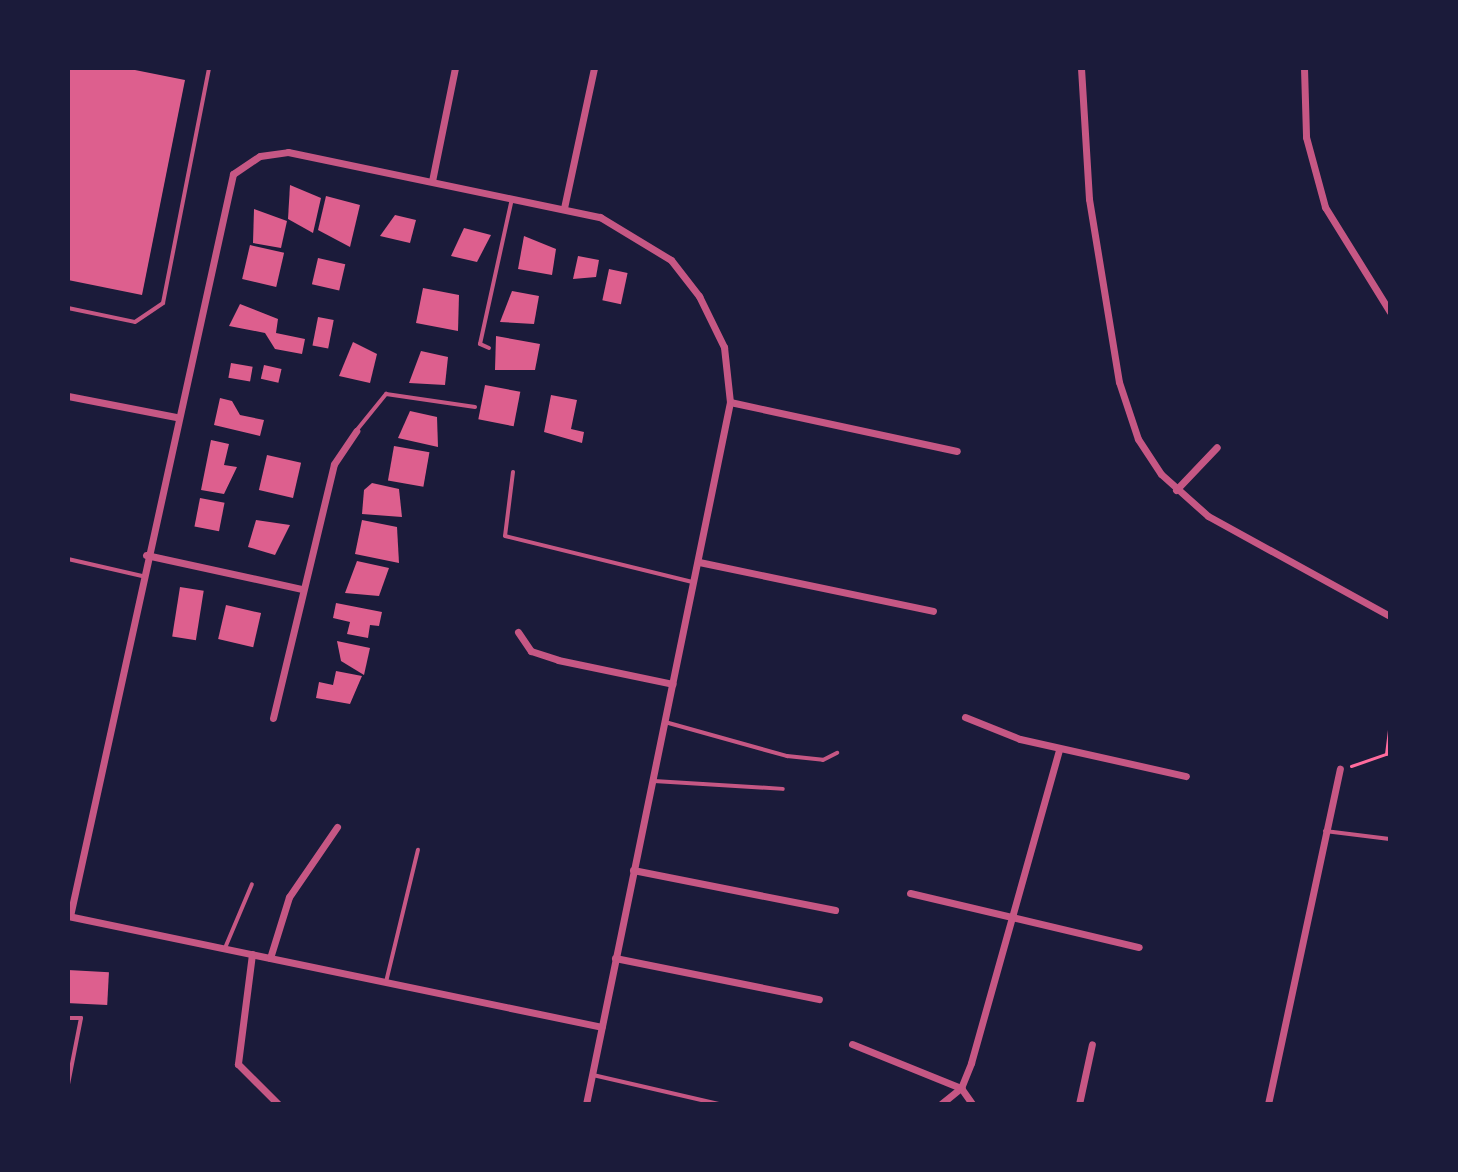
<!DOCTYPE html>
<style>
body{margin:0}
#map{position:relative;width:1458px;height:1172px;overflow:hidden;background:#1b1b3a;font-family:"Source Sans 3",sans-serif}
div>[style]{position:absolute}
.building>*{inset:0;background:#dd5f8e;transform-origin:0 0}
.path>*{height:3px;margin:-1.5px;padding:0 1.5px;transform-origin:1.5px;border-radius:1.5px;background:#ff6b9d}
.service>*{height:4px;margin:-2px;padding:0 2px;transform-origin:2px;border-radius:2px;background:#c65784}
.minor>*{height:7px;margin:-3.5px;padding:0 3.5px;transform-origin:3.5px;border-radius:3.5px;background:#c65784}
span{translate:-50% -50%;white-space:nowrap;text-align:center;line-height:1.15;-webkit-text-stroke:8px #1b1b3a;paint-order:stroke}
.frame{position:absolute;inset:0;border:70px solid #1b1b3a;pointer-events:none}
</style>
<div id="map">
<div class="building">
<div style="clip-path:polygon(68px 68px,125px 68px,185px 80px,142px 295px,68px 280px)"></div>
<div style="clip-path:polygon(290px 185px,321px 198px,313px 233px,288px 219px)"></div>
<div style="clip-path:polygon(326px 196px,360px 205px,350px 247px,318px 230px)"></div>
<div style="clip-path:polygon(254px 209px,287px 221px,281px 248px,253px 243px)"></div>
<div style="clip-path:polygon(395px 215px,416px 220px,410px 243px,380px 236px)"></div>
<div style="clip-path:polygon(464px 228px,491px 235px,477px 262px,451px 256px)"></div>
<div style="clip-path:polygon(524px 236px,556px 249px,552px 275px,518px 269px)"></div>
<div style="left:250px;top:245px;width:35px;height:35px;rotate:13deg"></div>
<div style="clip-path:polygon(578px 256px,599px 260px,596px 277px,573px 279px)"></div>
<div style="left:318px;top:258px;width:28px;height:27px;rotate:13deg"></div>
<div style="left:609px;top:269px;width:19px;height:32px;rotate:12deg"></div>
<div style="clip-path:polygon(423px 288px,459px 295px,458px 331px,416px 323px)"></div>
<div style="clip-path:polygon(512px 291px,539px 296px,534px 324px,500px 322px)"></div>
<div style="clip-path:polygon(240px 304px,278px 319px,276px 333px,305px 339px,302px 354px,275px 349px,265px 333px,229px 326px)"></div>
<div style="left:318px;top:317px;width:16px;height:29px;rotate:11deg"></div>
<div style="clip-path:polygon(496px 336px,540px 344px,535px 370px,495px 370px)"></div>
<div style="clip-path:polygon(353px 342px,377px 354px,370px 383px,339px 376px)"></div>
<div style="clip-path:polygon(421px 351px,448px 357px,445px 385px,409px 383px)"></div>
<div style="left:231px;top:363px;width:22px;height:15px;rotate:10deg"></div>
<div style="left:264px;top:365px;width:18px;height:14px;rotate:13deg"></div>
<div style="left:485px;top:385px;width:36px;height:35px;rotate:11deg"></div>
<div style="clip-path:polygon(551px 395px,577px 400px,571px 429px,584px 432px,582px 443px,544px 432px)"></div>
<div style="clip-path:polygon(220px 398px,232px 401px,240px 415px,264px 420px,260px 436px,214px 425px)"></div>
<div style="clip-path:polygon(410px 411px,437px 417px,438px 447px,398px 438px)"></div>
<div style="clip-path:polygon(211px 440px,229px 444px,224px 465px,237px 467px,224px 494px,201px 490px)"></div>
<div style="left:394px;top:446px;width:36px;height:35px;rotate:10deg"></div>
<div style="left:267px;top:455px;width:35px;height:36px;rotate:13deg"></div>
<div style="clip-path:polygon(372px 483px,399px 489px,402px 517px,362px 514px,364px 490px)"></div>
<div style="left:200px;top:498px;width:25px;height:29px;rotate:11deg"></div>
<div style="clip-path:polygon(256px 520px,290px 525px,275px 555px,248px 547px)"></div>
<div style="clip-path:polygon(362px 520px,397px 527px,399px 563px,355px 554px)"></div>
<div style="clip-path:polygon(357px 561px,389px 568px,379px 596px,345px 593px)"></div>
<div style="left:180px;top:587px;width:24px;height:50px;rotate:9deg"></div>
<div style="clip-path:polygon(336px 603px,382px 612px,379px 626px,370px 625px,368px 638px,347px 634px,350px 622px,333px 618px)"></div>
<div style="left:226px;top:605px;width:36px;height:35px;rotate:13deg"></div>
<div style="clip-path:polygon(337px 641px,370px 648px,364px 675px,341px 661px)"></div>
<div style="clip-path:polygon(336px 671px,362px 676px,350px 704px,316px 698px,319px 682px,333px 685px)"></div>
<div style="left:68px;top:970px;width:41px;height:33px;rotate:3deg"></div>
</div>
<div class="path">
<div style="left:1351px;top:766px;width:37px;rotate:-19deg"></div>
<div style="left:1386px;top:754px;width:31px;rotate:-83deg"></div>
</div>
<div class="service">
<div style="left:68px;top:308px;width:68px;rotate:11.8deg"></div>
<div style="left:135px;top:322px;width:34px;rotate:-34deg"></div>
<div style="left:163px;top:303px;width:239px;rotate:-78.9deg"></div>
<div style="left:489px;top:348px;width:10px;rotate:-156deg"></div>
<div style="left:480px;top:344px;width:148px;rotate:-77.6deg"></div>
<div style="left:356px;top:431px;width:48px;rotate:-51deg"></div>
<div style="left:386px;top:394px;width:90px;rotate:8.3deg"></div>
<div style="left:513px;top:472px;width:64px;rotate:97.1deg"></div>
<div style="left:505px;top:536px;width:193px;rotate:13.8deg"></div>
<div style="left:68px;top:559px;width:76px;rotate:12.9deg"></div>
<div style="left:665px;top:722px;width:127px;rotate:15.6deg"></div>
<div style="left:787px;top:756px;width:36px;rotate:6deg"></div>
<div style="left:823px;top:760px;width:16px;rotate:-27deg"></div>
<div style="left:654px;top:781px;width:129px;rotate:3.5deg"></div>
<div style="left:1325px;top:831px;width:65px;rotate:7deg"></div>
<div style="left:225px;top:948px;width:69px;rotate:-67.1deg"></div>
<div style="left:386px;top:982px;width:136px;rotate:-76.4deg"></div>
<div style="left:68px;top:1018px;width:13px"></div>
<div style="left:81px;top:1018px;width:67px;rotate:101.1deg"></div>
<div style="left:593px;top:1075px;width:129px;rotate:13deg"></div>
</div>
<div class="minor">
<div style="left:1081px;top:68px;width:131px;rotate:86.5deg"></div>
<div style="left:1089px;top:199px;width:185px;rotate:80.7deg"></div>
<div style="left:1119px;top:382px;width:60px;rotate:71.6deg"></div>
<div style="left:1138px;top:439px;width:42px;rotate:56.7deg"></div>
<div style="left:1161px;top:474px;width:63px;rotate:41.8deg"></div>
<div style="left:1208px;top:516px;width:208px;rotate:28.8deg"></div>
<div style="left:1304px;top:68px;width:69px;rotate:88.3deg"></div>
<div style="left:1306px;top:137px;width:73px;rotate:74.8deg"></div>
<div style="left:1325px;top:207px;width:123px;rotate:58.2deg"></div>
<div style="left:432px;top:181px;width:115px;rotate:-78.5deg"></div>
<div style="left:564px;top:208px;width:143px;rotate:-77.9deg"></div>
<div style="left:68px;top:396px;width:110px;rotate:11deg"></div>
<div style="left:730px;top:402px;width:232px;rotate:12.2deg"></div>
<div style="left:1176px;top:490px;width:59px;rotate:-46.4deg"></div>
<div style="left:146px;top:555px;width:160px;rotate:12.3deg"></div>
<div style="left:699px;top:562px;width:239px;rotate:11.8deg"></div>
<div style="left:518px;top:632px;width:23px;rotate:56deg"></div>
<div style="left:531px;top:651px;width:28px;rotate:18deg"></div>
<div style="left:558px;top:660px;width:117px;rotate:11.8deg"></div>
<div style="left:965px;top:717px;width:59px;rotate:21.8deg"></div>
<div style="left:1020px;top:739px;width:170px;rotate:12.6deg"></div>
<div style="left:273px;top:718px;width:261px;rotate:-76.5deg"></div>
<div style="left:334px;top:464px;width:40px;rotate:-56deg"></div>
<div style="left:633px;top:870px;width:206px;rotate:11.2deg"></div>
<div style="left:910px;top:893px;width:235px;rotate:13.3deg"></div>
<div style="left:68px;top:916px;width:545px;rotate:11.74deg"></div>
<div style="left:70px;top:916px;width:760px;rotate:-77.61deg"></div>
<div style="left:233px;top:174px;width:32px;rotate:-34deg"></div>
<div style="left:260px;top:156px;width:28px;rotate:-8deg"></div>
<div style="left:288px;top:152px;width:319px;rotate:11.8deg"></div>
<div style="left:600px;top:217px;width:83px;rotate:31.2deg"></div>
<div style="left:671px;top:260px;width:46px;rotate:52.1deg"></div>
<div style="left:699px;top:296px;width:57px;rotate:63.9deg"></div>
<div style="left:724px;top:347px;width:55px;rotate:83.8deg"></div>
<div style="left:730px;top:402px;width:717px;rotate:101.59deg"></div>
<div style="left:252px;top:954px;width:111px;rotate:97.3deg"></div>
<div style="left:238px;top:1064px;width:57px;rotate:45deg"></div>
<div style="left:270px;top:958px;width:64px;rotate:-72.7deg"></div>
<div style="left:289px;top:897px;width:85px;rotate:-55.6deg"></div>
<div style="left:615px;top:958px;width:208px;rotate:11.4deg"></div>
<div style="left:852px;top:1044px;width:118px;rotate:22deg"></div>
<div style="left:961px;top:1088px;width:19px;rotate:55deg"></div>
<div style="left:941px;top:1104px;width:26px;rotate:-39deg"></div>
<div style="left:961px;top:1088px;width:27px;rotate:-68deg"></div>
<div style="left:971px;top:1063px;width:326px;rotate:-74.3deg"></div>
<div style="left:1079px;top:1104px;width:61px;rotate:-77.8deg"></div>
<div style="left:1268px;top:1104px;width:343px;rotate:-77.9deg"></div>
</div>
<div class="frame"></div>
</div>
